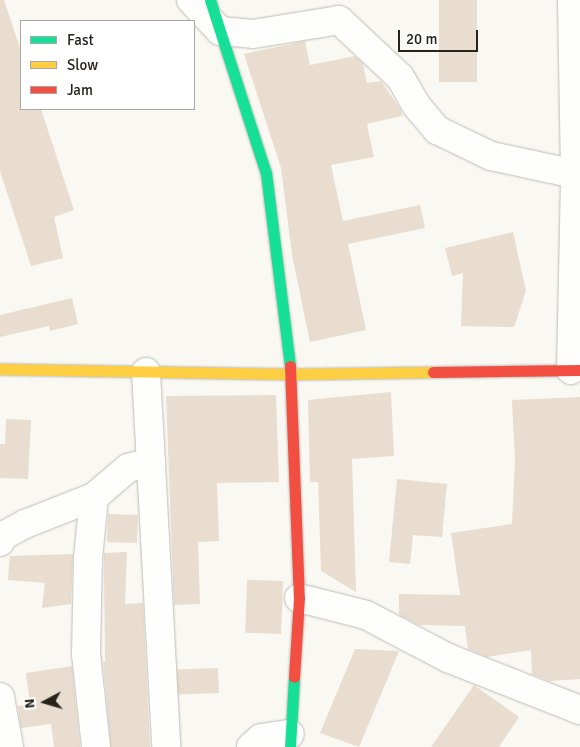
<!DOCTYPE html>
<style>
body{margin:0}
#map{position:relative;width:580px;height:747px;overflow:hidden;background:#faf8f2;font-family:Signika,sans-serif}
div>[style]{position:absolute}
.building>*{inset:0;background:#e8ddce;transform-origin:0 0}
.roads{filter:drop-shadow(0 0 1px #bebcb6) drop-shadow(0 0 1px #bebcb6)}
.street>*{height:28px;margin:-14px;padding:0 14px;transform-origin:14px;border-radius:14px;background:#fefefd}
.fast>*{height:11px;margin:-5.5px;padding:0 5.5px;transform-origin:5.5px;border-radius:5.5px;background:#16e098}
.slow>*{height:11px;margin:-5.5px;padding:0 5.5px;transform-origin:5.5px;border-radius:5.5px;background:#ffcf43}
.jam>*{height:11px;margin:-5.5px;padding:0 5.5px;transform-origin:5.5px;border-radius:5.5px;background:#f24e42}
span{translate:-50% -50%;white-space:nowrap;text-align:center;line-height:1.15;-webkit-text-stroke:4.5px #fff;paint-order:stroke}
.legend{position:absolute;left:20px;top:20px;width:175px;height:90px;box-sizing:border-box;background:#fff;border:1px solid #a8a7a4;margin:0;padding:6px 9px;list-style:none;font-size:15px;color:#25231b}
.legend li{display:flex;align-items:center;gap:10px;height:25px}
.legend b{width:25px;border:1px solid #a8a7a4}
.north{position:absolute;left:20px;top:677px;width:50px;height:50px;-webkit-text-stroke:4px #fff;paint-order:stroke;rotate:264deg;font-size:14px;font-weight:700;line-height:20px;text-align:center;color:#25231b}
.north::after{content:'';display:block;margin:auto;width:18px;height:22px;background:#25231b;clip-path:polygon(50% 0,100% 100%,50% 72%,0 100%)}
.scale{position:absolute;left:398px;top:30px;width:80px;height:22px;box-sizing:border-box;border:2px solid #25231b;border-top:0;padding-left:6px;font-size:15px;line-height:18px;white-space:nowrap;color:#25231b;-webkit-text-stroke:4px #fff;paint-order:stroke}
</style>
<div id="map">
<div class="building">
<div style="clip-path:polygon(0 0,4px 0,21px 51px,21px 109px,41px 109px,74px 210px,54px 217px,63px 258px,31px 266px,0 171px)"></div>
<div style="left:439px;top:0;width:38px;height:82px"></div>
<div style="clip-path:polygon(305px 41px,310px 65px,355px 56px,363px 64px,367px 83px,381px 81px,401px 110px,402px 116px,367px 124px,374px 157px,331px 165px,343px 221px,420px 205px,425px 228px,348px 244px,366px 330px,310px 342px,292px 255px,281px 168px,244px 54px)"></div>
<div style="clip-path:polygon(513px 232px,526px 291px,514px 327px,461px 326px,463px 273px,452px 276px,445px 248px)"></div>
<div style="clip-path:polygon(72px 298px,78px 324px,50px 331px,49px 326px,0 337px,0 315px)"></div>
<div style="clip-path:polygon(391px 392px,394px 456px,352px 459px,356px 592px,321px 571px,318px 482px,310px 482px,308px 400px)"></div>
<div style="clip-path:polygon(276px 395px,279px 482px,217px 483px,219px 541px,198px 542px,200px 604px,174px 605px,166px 396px)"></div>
<div style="clip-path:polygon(580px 397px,580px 679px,549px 681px,532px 674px,531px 650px,487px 657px,468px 649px,465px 626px,419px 625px,399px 615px,399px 594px,460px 595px,451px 533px,512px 524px,515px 460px,512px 400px)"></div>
<div style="clip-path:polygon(6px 419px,31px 420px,28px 479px,0 478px,0 444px,5px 444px)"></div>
<div style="clip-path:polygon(397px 479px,447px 484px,442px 537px,413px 535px,410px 564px,389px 562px)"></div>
<div style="left:108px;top:514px;width:30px;height:28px;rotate:2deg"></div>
<div style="clip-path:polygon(127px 552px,125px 604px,143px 603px,150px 747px,111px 747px,103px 662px,105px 662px,104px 560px,104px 553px)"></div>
<div style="clip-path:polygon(73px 554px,71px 604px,42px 608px,45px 583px,8px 580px,10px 556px)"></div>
<div style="left:283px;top:581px;width:53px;height:36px;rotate:92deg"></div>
<div style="clip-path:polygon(355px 649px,399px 651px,359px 747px,320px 733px)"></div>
<div style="clip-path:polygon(72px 666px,80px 747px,54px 747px,51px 724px,21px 728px,18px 706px,30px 704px,26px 673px)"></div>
<div style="left:218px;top:668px;width:25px;height:41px;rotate:88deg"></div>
<div style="clip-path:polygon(474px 685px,519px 717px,499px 747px,431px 747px)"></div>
</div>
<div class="roads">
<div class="street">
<div style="left:191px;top:0;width:42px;rotate:46.9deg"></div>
<div style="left:220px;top:31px;width:33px;rotate:5deg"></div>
<div style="left:253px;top:34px;width:87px;rotate:-9.2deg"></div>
<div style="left:339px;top:20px;width:83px;rotate:43.1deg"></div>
<div style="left:400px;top:77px;width:32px;rotate:60deg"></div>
<div style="left:416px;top:105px;width:33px;rotate:50deg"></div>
<div style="left:437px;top:130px;width:60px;rotate:25.7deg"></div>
<div style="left:491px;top:156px;width:86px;rotate:12.1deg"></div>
<div style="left:571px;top:370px;width:196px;rotate:-88.8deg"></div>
<div style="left:575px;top:174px;width:174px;rotate:-91deg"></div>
<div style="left:146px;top:372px;width:376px;rotate:86.9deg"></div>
<div style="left:0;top:542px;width:7px;rotate:-63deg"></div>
<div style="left:3px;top:536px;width:25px;rotate:-29deg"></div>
<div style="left:25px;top:524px;width:74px;rotate:-21.4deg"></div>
<div style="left:299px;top:598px;width:69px;rotate:14.2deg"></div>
<div style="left:366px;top:615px;width:93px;rotate:27.7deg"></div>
<div style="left:448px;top:658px;width:142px;rotate:21.5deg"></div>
<div style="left:0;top:697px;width:51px;rotate:79.8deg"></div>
<div style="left:96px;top:747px;width:94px;rotate:-96.1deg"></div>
<div style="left:86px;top:654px;width:95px;rotate:-88.8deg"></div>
<div style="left:88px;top:559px;width:62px;rotate:-84.5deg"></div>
<div style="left:94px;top:497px;width:45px;rotate:-40.5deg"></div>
<div style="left:128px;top:468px;width:24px;rotate:-15deg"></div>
<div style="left:251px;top:747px;width:13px;rotate:-42deg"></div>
<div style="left:261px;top:738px;width:29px;rotate:-8deg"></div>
</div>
<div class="fast">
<div style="left:210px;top:0;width:182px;rotate:72.1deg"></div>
<div style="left:266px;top:173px;width:194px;rotate:82.9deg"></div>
<div style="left:290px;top:747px;width:70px;rotate:-86.7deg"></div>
</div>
<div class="slow">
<div style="left:0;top:369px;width:291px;rotate:1deg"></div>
<div style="left:291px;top:374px;width:142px;rotate:-0.8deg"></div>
</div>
<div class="jam">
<div style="left:290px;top:366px;width:232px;rotate:87.8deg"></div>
<div style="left:299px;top:598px;width:79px;rotate:93.6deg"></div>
<div style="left:433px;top:372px;width:147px;rotate:-0.8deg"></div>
</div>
</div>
<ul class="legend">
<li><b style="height:6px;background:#16e098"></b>Fast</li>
<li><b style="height:6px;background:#ffcf43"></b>Slow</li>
<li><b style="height:6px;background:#f24e42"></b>Jam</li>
</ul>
<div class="north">N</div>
<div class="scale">20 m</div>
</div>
